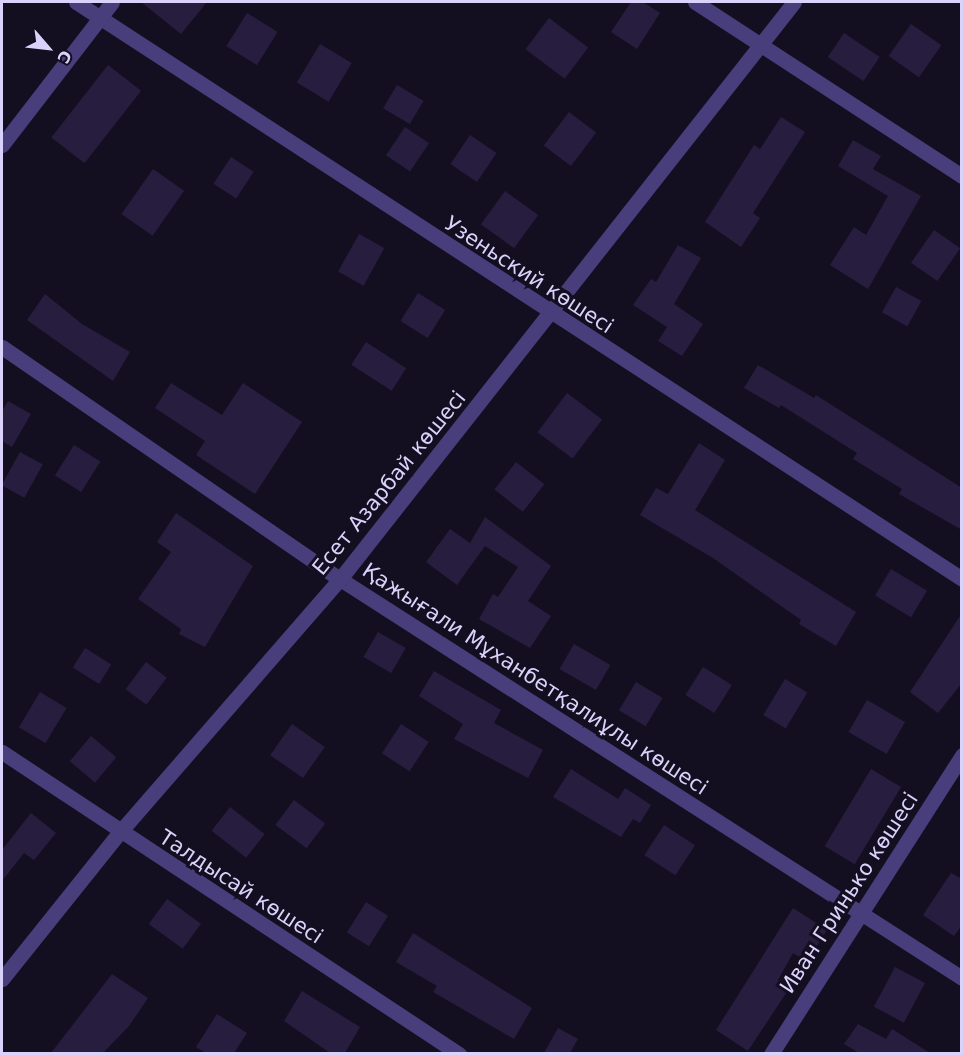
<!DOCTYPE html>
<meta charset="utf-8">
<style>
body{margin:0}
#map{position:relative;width:963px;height:1055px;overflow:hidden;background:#140f20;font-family:"DejaVu Sans",sans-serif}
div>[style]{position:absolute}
.building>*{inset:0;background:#271d3f;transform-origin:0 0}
.minor>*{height:15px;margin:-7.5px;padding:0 7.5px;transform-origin:7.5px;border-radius:7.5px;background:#473e7b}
span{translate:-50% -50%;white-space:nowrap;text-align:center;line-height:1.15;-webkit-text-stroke:6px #140f20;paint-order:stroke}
.street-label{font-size:21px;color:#dbd2fb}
.frame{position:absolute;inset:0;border:3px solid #dbd2fb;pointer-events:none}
.north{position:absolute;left:18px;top:18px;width:60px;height:60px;-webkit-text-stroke:4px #140f20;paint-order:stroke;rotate:118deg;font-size:16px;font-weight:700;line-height:24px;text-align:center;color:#dbd2fb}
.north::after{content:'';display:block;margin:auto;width:21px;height:27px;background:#dbd2fb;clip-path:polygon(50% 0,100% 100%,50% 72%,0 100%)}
</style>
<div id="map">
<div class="building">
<div style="clip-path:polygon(141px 2px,207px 2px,181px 34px)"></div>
<div style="clip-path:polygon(631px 2px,643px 2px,660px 13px,637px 49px,611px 32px)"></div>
<div style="left:247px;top:13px;width:36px;height:39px;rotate:32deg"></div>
<div style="left:549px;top:18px;width:49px;height:39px;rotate:37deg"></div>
<div style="left:911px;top:24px;width:37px;height:39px;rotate:35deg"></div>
<div style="left:844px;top:33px;width:43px;height:29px;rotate:34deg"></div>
<div style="left:320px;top:44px;width:37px;height:45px;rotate:31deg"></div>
<div style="left:108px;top:65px;width:42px;height:92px;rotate:38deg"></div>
<div style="left:397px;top:85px;width:31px;height:27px;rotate:31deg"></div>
<div style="left:569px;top:112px;width:34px;height:42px;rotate:37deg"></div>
<div style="clip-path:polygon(781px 117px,805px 132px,753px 213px,760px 218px,741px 247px,705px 222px,754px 145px,760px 149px)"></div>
<div style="left:405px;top:127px;width:29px;height:34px;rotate:34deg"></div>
<div style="left:470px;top:135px;width:32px;height:35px;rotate:34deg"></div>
<div style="clip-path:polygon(853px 140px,881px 156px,873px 169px,921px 196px,868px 289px,830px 265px,854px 227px,866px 235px,888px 196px,838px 166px)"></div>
<div style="left:231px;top:157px;width:27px;height:32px;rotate:33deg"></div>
<div style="left:153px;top:169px;width:38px;height:55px;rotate:35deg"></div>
<div style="left:505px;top:191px;width:41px;height:41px;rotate:36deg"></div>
<div style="left:934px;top:230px;width:32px;height:40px;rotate:35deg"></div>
<div style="left:359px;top:234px;width:29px;height:43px;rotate:29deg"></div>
<div style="clip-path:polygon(678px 245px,701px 258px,674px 304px,703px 324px,682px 356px,658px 341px,667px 327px,633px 305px,651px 279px,656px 282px)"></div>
<div style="left:896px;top:287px;width:29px;height:29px;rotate:29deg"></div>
<div style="left:418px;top:293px;width:32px;height:33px;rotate:32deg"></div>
<div style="clip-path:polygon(45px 294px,82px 324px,130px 352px,113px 381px,27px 320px)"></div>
<div style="left:366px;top:342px;width:48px;height:27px;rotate:33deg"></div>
<div style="clip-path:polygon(758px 365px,814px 398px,816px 395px,962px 488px,962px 530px,899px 494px,902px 489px,853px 459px,857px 453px,781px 405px,779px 408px,744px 388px)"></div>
<div style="clip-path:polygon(171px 383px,222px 415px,243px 383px,302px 422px,255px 494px,196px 455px,205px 441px,155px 408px)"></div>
<div style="left:567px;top:393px;width:44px;height:49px;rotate:37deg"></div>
<div style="clip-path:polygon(8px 401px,31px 414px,12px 447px,2px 441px,2px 411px)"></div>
<div style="clip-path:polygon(699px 443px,725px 460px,695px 510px,856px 612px,836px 646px,799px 624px,801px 620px,713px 558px,640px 515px,656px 488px,668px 494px)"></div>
<div style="left:74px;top:445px;width:31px;height:36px;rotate:32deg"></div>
<div style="left:20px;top:452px;width:26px;height:38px;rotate:29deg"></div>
<div style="left:516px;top:462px;width:36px;height:35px;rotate:38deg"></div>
<div style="clip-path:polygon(176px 513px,253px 566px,205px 647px,179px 634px,181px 629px,138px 599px,171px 552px,157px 542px)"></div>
<div style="clip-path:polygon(485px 517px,551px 566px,528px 601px,551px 616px,530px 648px,479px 619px,493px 594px,498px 597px,518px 567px,485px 546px,457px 585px,426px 562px,450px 529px,470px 543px)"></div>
<div style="left:891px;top:569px;width:42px;height:31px;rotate:31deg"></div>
<div style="clip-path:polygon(962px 613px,962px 683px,938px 713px,910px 692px)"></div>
<div style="left:378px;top:632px;width:32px;height:29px;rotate:30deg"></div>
<div style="left:574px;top:644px;width:42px;height:29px;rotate:30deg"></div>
<div style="left:85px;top:648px;width:31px;height:23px;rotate:32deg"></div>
<div style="left:146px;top:662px;width:26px;height:34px;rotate:37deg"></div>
<div style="left:703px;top:667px;width:34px;height:33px;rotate:32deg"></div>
<div style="clip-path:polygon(434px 671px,501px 710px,494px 723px,543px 750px,528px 778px,454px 739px,463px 724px,419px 696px)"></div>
<div style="left:785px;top:679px;width:26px;height:42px;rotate:31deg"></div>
<div style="left:636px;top:682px;width:31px;height:33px;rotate:31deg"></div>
<div style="left:40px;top:692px;width:31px;height:41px;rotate:31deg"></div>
<div style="left:867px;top:700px;width:44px;height:37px;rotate:30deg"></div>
<div style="left:292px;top:724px;width:40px;height:38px;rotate:35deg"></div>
<div style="left:401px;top:724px;width:33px;height:35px;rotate:33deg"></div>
<div style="left:91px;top:736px;width:33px;height:33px;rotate:40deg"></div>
<div style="clip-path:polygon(571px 769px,618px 799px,625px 788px,651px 805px,640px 823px,633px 819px,621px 837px,553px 797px)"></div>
<div style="left:871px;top:769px;width:35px;height:90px;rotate:31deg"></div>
<div style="left:294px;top:800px;width:39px;height:31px;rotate:37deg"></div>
<div style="left:230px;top:807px;width:44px;height:30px;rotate:38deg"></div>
<div style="clip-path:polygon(31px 813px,56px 833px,34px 860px,24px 853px,2px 881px,2px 850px)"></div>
<div style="left:664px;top:825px;width:37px;height:36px;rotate:33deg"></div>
<div style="clip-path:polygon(951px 873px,962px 879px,962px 925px,954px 936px,923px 915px)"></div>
<div style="left:167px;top:899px;width:42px;height:31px;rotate:36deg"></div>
<div style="left:366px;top:902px;width:26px;height:36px;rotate:32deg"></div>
<div style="clip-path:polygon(793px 908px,827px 930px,807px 962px,793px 953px,778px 980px,790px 987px,748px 1051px,716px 1030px)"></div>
<div style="clip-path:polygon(413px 933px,532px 1008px,514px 1039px,433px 992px,437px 986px,396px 962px)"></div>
<div style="left:895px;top:967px;width:34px;height:45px;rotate:28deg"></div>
<div style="clip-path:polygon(112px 974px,148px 998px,129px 1026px,103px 1053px,51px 1053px)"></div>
<div style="clip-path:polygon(302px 991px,360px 1027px,345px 1053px,330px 1053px,284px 1021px)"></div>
<div style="clip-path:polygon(217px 1014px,247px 1033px,234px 1053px,206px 1053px,196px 1047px)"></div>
<div style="clip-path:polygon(858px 1024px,886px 1039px,892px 1029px,930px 1053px,859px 1053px,844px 1044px)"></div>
<div style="clip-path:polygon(558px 1028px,578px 1039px,570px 1053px,544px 1053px)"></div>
</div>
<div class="minor">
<div style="left:76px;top:2px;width:1057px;rotate:33.07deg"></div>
<div style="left:695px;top:2px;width:319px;rotate:33.1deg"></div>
<div style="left:2px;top:145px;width:180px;rotate:-52.4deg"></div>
<div style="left:2px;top:347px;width:410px;rotate:34.5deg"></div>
<div style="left:340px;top:579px;width:739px;rotate:32.68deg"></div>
<div style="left:2px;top:752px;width:548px;rotate:33.46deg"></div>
<div style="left:2px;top:979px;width:187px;rotate:-51.3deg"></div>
<div style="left:119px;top:833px;width:337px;rotate:-49deg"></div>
<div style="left:340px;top:579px;width:734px;rotate:-51.8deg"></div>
<div style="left:771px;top:1054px;width:355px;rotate:-57.4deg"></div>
</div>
<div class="street-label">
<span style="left:529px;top:275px;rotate:33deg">Узеньский көшесі</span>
<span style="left:389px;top:483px;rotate:-51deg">Есет Азарбай көшесі</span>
<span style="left:535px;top:679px;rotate:33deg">Қажығали Мұханбетқалиұлы көшесі</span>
<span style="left:241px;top:887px;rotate:33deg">Талдысай көшесі</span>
<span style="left:849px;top:893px;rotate:-57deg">Иван Гринько көшесі</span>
</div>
<div class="frame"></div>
<div class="north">С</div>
</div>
